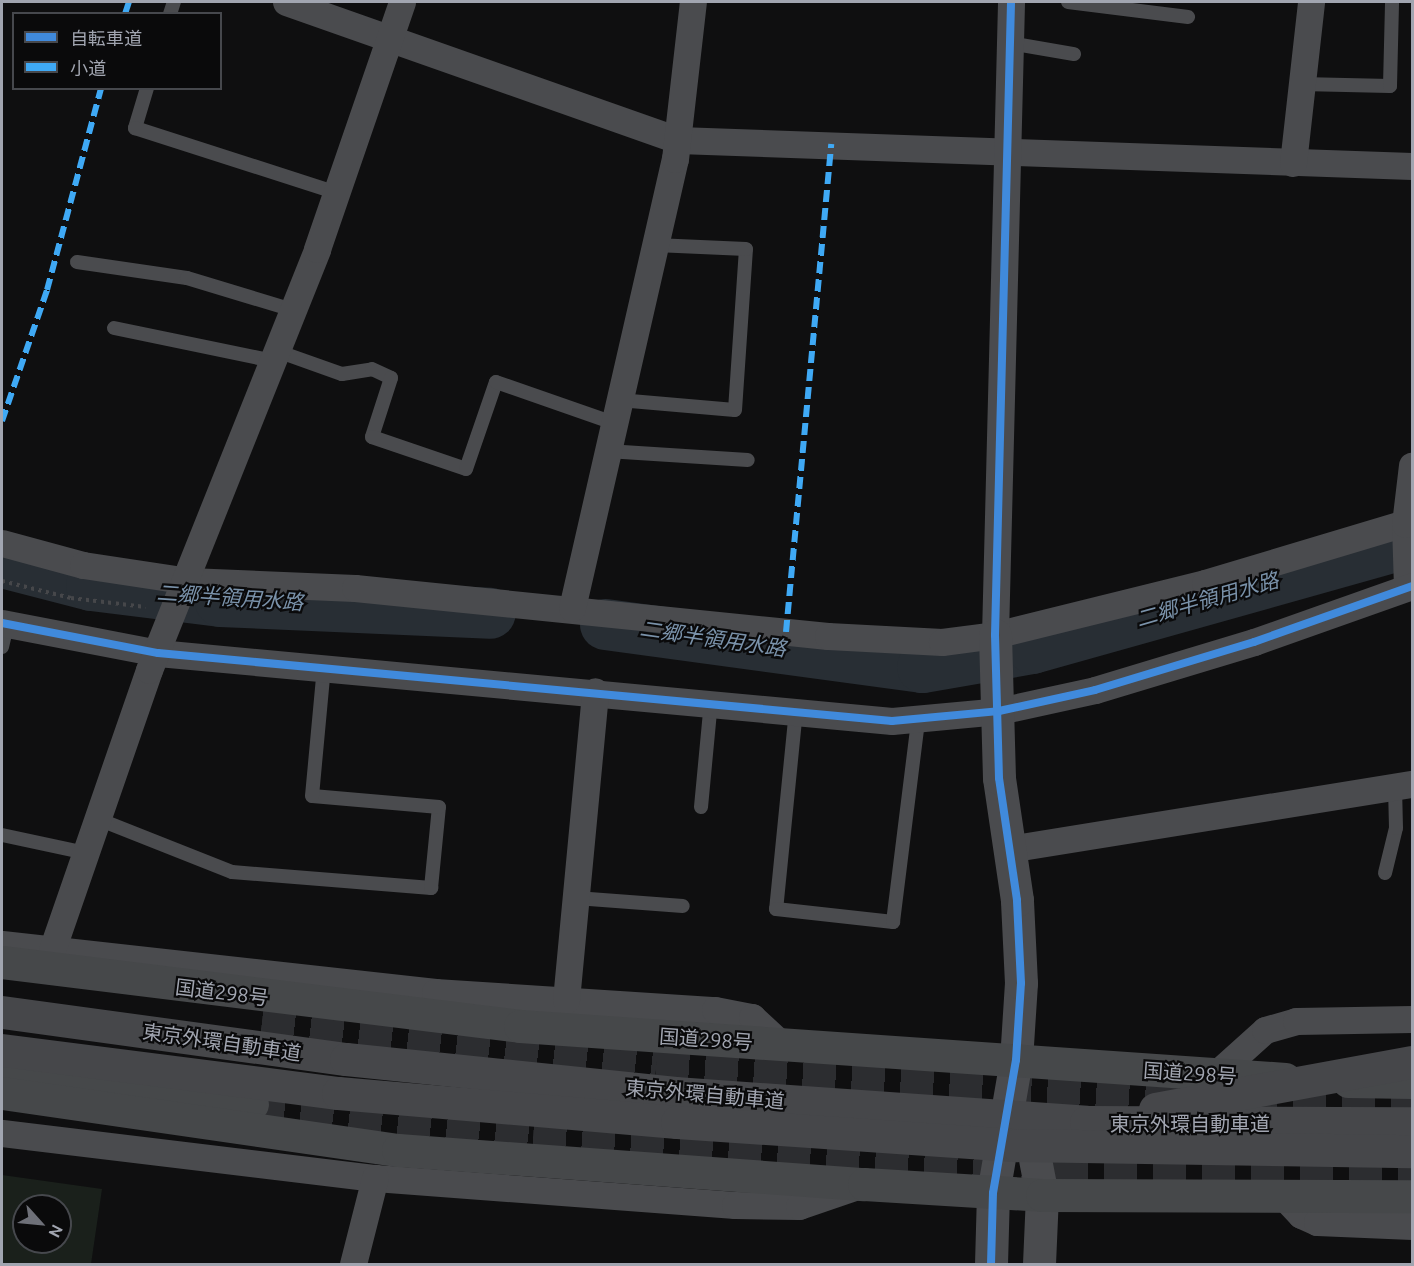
<!DOCTYPE html>
<meta charset="utf-8">
<style>
body{margin:0}
#map{position:relative;width:1414px;height:1266px;overflow:hidden;background:#0f0f10;font-family:Ubuntu,"Noto Sans JP",sans-serif}
div>[style]{position:absolute}
.green>*{inset:0;background:#1a201b}
.river>*{height:51px;margin:-25.5px;padding:0 25.5px;transform-origin:25.5px;border-radius:25.5px;background:#282e34}
.trunk-tunnel>*{height:33px;margin-top:-16.5px;transform-origin:0;background:repeating-linear-gradient(90deg,#2c2d30 0 33px,transparent 0 49px)}
.path>*{height:4px;margin-top:-2px;transform-origin:0;background:repeating-linear-gradient(90deg,#46474a 0 3px,transparent 0 7.5px)}
.service>*{height:14px;margin:-7px;padding:0 7px;transform-origin:7px;border-radius:7px;background:#4a4b4e}
.minor>*{height:27px;margin:-13.5px;padding:0 13.5px;transform-origin:13.5px;border-radius:13.5px;background:#4a4b4e}
.tertiary>*{height:33px;margin:-16.5px;padding:0 16.5px;transform-origin:16.5px;border-radius:16.5px;background:#4a4b4e}
.trunk>*{height:33px;margin:-16.5px;padding:0 16.5px;transform-origin:16.5px;border-radius:16.5px;background:#46484a}
.motorway>*{height:33px;margin:-16.5px;padding:0 16.5px;transform-origin:16.5px;border-radius:16.5px;background:#46474a}
.quiet>*{height:6px;margin-top:-3px;transform-origin:0;background:repeating-linear-gradient(90deg,#3fa9f5 0 12px,transparent 0 18px)}
.cycleway>*{height:8px;margin:-4px;padding:0 4px;transform-origin:4px;border-radius:4px;background:#408adc}
span{translate:-50% -50%;white-space:nowrap;text-align:center;line-height:1.15;-webkit-text-stroke:4.5px #0a0a0b;paint-order:stroke}
.street-label{font-size:20px;color:#a1a5b0}
.water-label{font-size:21px;color:#7a92aa;font-style:italic}
.frame{position:absolute;inset:0;border:3px solid #a1a5b0;pointer-events:none}
.legend{position:absolute;left:12px;top:12px;width:210px;height:78px;box-sizing:border-box;background:#0a0a0b;border:2px solid #46484d;margin:0;padding:8px 10px;list-style:none;font-size:18px;color:#a1a5b0}
.legend li{display:flex;align-items:center;gap:12px;height:30px}
.legend b{width:30px;border:2px solid #46484d}
.north{position:absolute;left:12px;top:1194px;width:60px;height:60px;box-sizing:border-box;background:#0a0a0b;border:2px solid #46484d;border-radius:50%;rotate:117deg;font-size:16px;font-weight:700;line-height:24px;text-align:center;color:#a1a5b0}
.north::after{content:'';display:block;margin:auto;width:21px;height:27px;background:#6e7078;clip-path:polygon(50% 0,100% 100%,50% 72%,0 100%)}
</style>
<div id="map">
<div class="green">
<div style="clip-path:polygon(evenodd,2px 1175px,102px 1189px,91px 1264px,2px 1264px,2px 1175px,24px 1206px,60px 1206px,60px 1242px,24px 1242px,24px 1206px)"></div>
</div>
<div class="river">
<div style="left:2px;top:562px;width:92px;rotate:14.5deg"></div>
<div style="left:91px;top:585px;width:130px;rotate:7.1deg"></div>
<div style="left:220px;top:601px;width:270px;rotate:2.5deg"></div>
<div style="left:605px;top:624px;width:320px;rotate:7.7deg"></div>
<div style="left:922px;top:667px;width:112px;rotate:-9.8deg"></div>
<div style="left:1032px;top:648px;width:395px;rotate:-15.7deg"></div>
</div>
<div class="trunk-tunnel">
<div style="left:262px;top:1020px;width:397px;rotate:6.7deg"></div>
<div style="left:656px;top:1066px;width:535px;rotate:3.64deg"></div>
<div style="left:1244px;top:1101px;width:168px;rotate:0.3deg"></div>
<div style="left:252px;top:1104px;width:283px;rotate:6.7deg"></div>
<div style="left:533px;top:1137px;width:523px;rotate:4.05deg"></div>
<div style="left:1055px;top:1174px;width:357px;rotate:-0.2deg"></div>
</div>
<div class="path">
<div style="left:2px;top:581px;width:71px;rotate:13.8deg"></div>
<div style="left:71px;top:598px;width:75px;rotate:6.9deg"></div>
</div>
<div class="service">
<div style="left:1068px;top:2px;width:121px;rotate:7.1deg"></div>
<div style="left:170px;top:14px;width:13px;rotate:-72deg"></div>
<div style="left:1010px;top:43px;width:65px;rotate:9.8deg"></div>
<div style="left:1301px;top:84px;width:89px;rotate:1.3deg"></div>
<div style="left:1390px;top:86px;width:84px;rotate:-88.6deg"></div>
<div style="left:147px;top:88px;width:42px;rotate:106.7deg"></div>
<div style="left:135px;top:128px;width:212px;rotate:17.8deg"></div>
<div style="left:77px;top:262px;width:111px;rotate:8.3deg"></div>
<div style="left:187px;top:278px;width:111px;rotate:16.8deg"></div>
<div style="left:114px;top:328px;width:162px;rotate:11.7deg"></div>
<div style="left:277px;top:351px;width:69px;rotate:19.5deg"></div>
<div style="left:342px;top:374px;width:30px;rotate:-9deg"></div>
<div style="left:372px;top:369px;width:21px;rotate:25deg"></div>
<div style="left:391px;top:378px;width:62px;rotate:107.9deg"></div>
<div style="left:372px;top:437px;width:99px;rotate:18.8deg"></div>
<div style="left:466px;top:469px;width:92px;rotate:-71deg"></div>
<div style="left:496px;top:382px;width:125px;rotate:19.2deg"></div>
<div style="left:619px;top:400px;width:116px;rotate:4.9deg"></div>
<div style="left:735px;top:410px;width:161px;rotate:-86.1deg"></div>
<div style="left:746px;top:249px;width:91px;rotate:-177.5deg"></div>
<div style="left:607px;top:451px;width:141px;rotate:3.7deg"></div>
<div style="left:2px;top:647px;width:23px;rotate:-77deg"></div>
<div style="left:796px;top:710px;width:200px;rotate:95.7deg"></div>
<div style="left:776px;top:909px;width:118px;rotate:6.3deg"></div>
<div style="left:893px;top:922px;width:204px;rotate:-82.9deg"></div>
<div style="left:701px;top:807px;width:105px;rotate:-84.6deg"></div>
<div style="left:98px;top:819px;width:144px;rotate:21.6deg"></div>
<div style="left:232px;top:872px;width:200px;rotate:4.6deg"></div>
<div style="left:431px;top:888px;width:81px;rotate:-84.4deg"></div>
<div style="left:439px;top:807px;width:127px;rotate:-175deg"></div>
<div style="left:312px;top:796px;width:131px;rotate:-84.7deg"></div>
<div style="left:2px;top:835px;width:86px;rotate:12.1deg"></div>
<div style="left:1385px;top:873px;width:46px;rotate:-76.3deg"></div>
<div style="left:1396px;top:828px;width:41px;rotate:-91.4deg"></div>
<div style="left:576px;top:898px;width:107px;rotate:4.3deg"></div>
</div>
<div class="minor">
<div style="left:286px;top:2px;width:416px;rotate:19.4deg"></div>
<div style="left:678px;top:140px;width:734px;rotate:2.03deg"></div>
<div style="left:1293px;top:163px;width:162px;rotate:-83.6deg"></div>
<div style="left:2px;top:543px;width:84px;rotate:15.2deg"></div>
<div style="left:83px;top:565px;width:107px;rotate:8.6deg"></div>
<div style="left:189px;top:581px;width:166px;rotate:2.4deg"></div>
<div style="left:355px;top:588px;width:475px;rotate:5.8deg"></div>
<div style="left:828px;top:636px;width:114px;rotate:3deg"></div>
<div style="left:942px;top:642px;width:53px;rotate:-7.5deg"></div>
<div style="left:995px;top:635px;width:216px;rotate:-13.9deg"></div>
<div style="left:1205px;top:583px;width:216px;rotate:-16.7deg"></div>
<div style="left:1407px;top:587px;width:63px;rotate:-91.8deg"></div>
<div style="left:1405px;top:524px;width:59px;rotate:-83.2deg"></div>
<div style="left:572px;top:608px;width:461px;rotate:-77.1deg"></div>
<div style="left:675px;top:159px;width:158px;rotate:-83.5deg"></div>
<div style="left:2px;top:623px;width:159px;rotate:10.9deg"></div>
<div style="left:158px;top:653px;width:737px;rotate:5.29deg"></div>
<div style="left:892px;top:721px;width:107px;rotate:-5.3deg"></div>
<div style="left:999px;top:711px;width:98px;rotate:-12.3deg"></div>
<div style="left:1095px;top:690px;width:166px;rotate:-16.8deg"></div>
<div style="left:1254px;top:642px;width:168px;rotate:-19.5deg"></div>
<div style="left:995px;top:635px;width:633px;rotate:-88.55deg"></div>
<div style="left:1009px;top:849px;width:408px;rotate:-9.2deg"></div>
<div style="left:2px;top:944px;width:436px;rotate:6.3deg"></div>
<div style="left:435px;top:992px;width:281px;rotate:3.7deg"></div>
<div style="left:715px;top:1010px;width:38px;rotate:11deg"></div>
<div style="left:752px;top:1017px;width:41px;rotate:43deg"></div>
<div style="left:52px;top:950px;width:296px;rotate:-70.9deg"></div>
<div style="left:149px;top:670px;width:453px;rotate:-68.2deg"></div>
<div style="left:317px;top:249px;width:261px;rotate:-71deg"></div>
<div style="left:566px;top:1000px;width:310px;rotate:-84.6deg"></div>
<div style="left:1215px;top:1075px;width:67px;rotate:-42deg"></div>
<div style="left:1265px;top:1030px;width:32px;rotate:-16deg"></div>
<div style="left:1296px;top:1021px;width:116px;rotate:-1deg"></div>
<div style="left:2px;top:1133px;width:376px;rotate:6.9deg"></div>
<div style="left:375px;top:1178px;width:361px;rotate:4.3deg"></div>
<div style="left:735px;top:1205px;width:64px;rotate:0.9deg"></div>
<div style="left:799px;top:1206px;width:61px;rotate:-19deg"></div>
<div style="left:1285px;top:1198px;width:23px;rotate:47deg"></div>
<div style="left:1301px;top:1215px;width:17px;rotate:24deg"></div>
<div style="left:1317px;top:1222px;width:95px;rotate:2.4deg"></div>
<div style="left:353px;top:1264px;width:89px;rotate:-75.7deg"></div>
</div>
<div class="tertiary">
<div style="left:1027px;top:1118px;width:78px;rotate:79deg"></div>
<div style="left:1042px;top:1195px;width:69px;rotate:92.5deg"></div>
<div style="left:991px;top:1264px;width:71px;rotate:-88.4deg"></div>
<div style="left:993px;top:1193px;width:135px;rotate:-80.2deg"></div>
<div style="left:1016px;top:1060px;width:77px;rotate:-86.3deg"></div>
<div style="left:1021px;top:983px;width:83px;rotate:-92.8deg"></div>
<div style="left:1017px;top:900px;width:123px;rotate:-98.4deg"></div>
<div style="left:999px;top:778px;width:143px;rotate:-91.6deg"></div>
</div>
<div class="trunk">
<div style="left:2px;top:962px;width:522px;rotate:7.04deg"></div>
<div style="left:520px;top:1026px;width:767px;rotate:3.96deg"></div>
<div style="left:2px;top:1072px;width:252px;rotate:7.3deg"></div>
<div style="left:1348px;top:1081px;width:64px;rotate:0.9deg"></div>
<div style="left:2px;top:1093px;width:400px;rotate:8.2deg"></div>
<div style="left:398px;top:1150px;width:467px;rotate:4.2deg"></div>
<div style="left:864px;top:1184px;width:178px;rotate:3.5deg"></div>
<div style="left:1042px;top:1195px;width:370px;rotate:0.2deg"></div>
</div>
<div class="motorway">
<div style="left:2px;top:1012px;width:347px;rotate:7.8deg"></div>
<div style="left:346px;top:1059px;width:331px;rotate:5.9deg"></div>
<div style="left:675px;top:1093px;width:412px;rotate:4deg"></div>
<div style="left:1086px;top:1122px;width:326px;rotate:0.2deg"></div>
<div style="left:2px;top:1050px;width:339px;rotate:7.3deg"></div>
<div style="left:338px;top:1093px;width:340px;rotate:4.9deg"></div>
<div style="left:677px;top:1122px;width:341px;rotate:3.9deg"></div>
<div style="left:1017px;top:1145px;width:395px;rotate:0.9deg"></div>
<div style="left:1155px;top:1109px;width:261px;rotate:-10.4deg"></div>
</div>
<div class="quiet">
<div style="left:125px;top:14px;width:13px;rotate:-72deg"></div>
<div style="left:2px;top:421px;width:139px;rotate:-71deg"></div>
<div style="left:47px;top:290px;width:209px;rotate:-75deg"></div>
<div style="left:786px;top:632px;width:490px;rotate:-84.7deg"></div>
</div>
<div class="cycleway">
<div style="left:2px;top:623px;width:159px;rotate:10.9deg"></div>
<div style="left:158px;top:653px;width:737px;rotate:5.29deg"></div>
<div style="left:892px;top:721px;width:107px;rotate:-5.3deg"></div>
<div style="left:999px;top:711px;width:98px;rotate:-12.3deg"></div>
<div style="left:1095px;top:690px;width:166px;rotate:-16.8deg"></div>
<div style="left:1254px;top:642px;width:168px;rotate:-19.5deg"></div>
<div style="left:991px;top:1264px;width:71px;rotate:-88.4deg"></div>
<div style="left:993px;top:1193px;width:135px;rotate:-80.2deg"></div>
<div style="left:1016px;top:1060px;width:77px;rotate:-86.3deg"></div>
<div style="left:1021px;top:983px;width:83px;rotate:-92.8deg"></div>
<div style="left:1017px;top:900px;width:123px;rotate:-98.4deg"></div>
<div style="left:999px;top:778px;width:143px;rotate:-91.6deg"></div>
<div style="left:995px;top:635px;width:633px;rotate:-88.55deg"></div>
</div>
<div class="street-label">
<span style="left:222px;top:992px;rotate:7deg">国道298号</span>
<span style="left:706px;top:1039px;rotate:4deg">国道298号</span>
<span style="left:222px;top:1042px;rotate:8deg">東京外環自動車道</span>
<span style="left:1190px;top:1073px;rotate:4deg">国道298号</span>
<span style="left:705px;top:1094px;rotate:5deg">東京外環自動車道</span>
<span style="left:1190px;top:1123px">東京外環自動車道</span>
</div>
<div class="water-label">
<span style="left:230px;top:597px;rotate:4deg">二郷半領用水路</span>
<span style="left:1207px;top:599px;rotate:-16deg">二郷半領用水路</span>
<span style="left:713px;top:638px;rotate:8deg">二郷半領用水路</span>
</div>
<div class="frame"></div>
<ul class="legend">
<li><b style="height:8px;background:#408adc"></b>自転車道</li>
<li><b style="height:8px;background:#3fa9f5"></b>小道</li>
</ul>
<div class="north">N</div>
</div>
